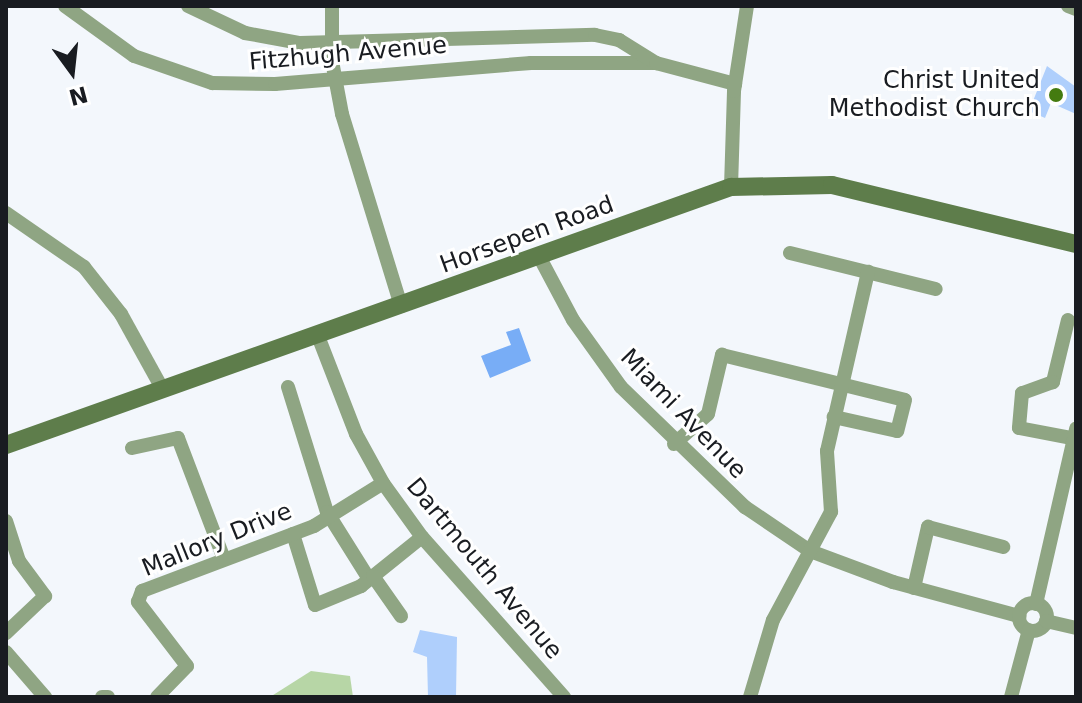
<!DOCTYPE html>
<style>
body{margin:0}
#map{position:relative;width:1082px;height:703px;overflow:hidden;background:#f3f7fc;font-family:"DejaVu Sans",sans-serif}
div>[style]{position:absolute}
.green>*{inset:0;background:#b7d6a6}
.water>*{inset:0;background:#78adf6}
.building>*{inset:0;background:#afcffc}
.street>*{height:14px;margin:-7px;padding:0 7px;transform-origin:7px;border-radius:7px;background:#8fa583}
.street>.ring{margin:-7px;padding:0;box-sizing:content-box;background:none;border:14px solid #8fa583;border-radius:50%}
.secondary>*{height:18px;margin:-9px;padding:0 9px;transform-origin:9px;border-radius:9px;background:#5e7d4b}
.dots>*{width:22px;height:22px;translate:-50% -50%;box-sizing:border-box;border:4px solid #fff;border-radius:50%}
span{translate:-50% -50%;white-space:nowrap;text-align:center;line-height:1.15;-webkit-text-stroke:6px #fff;paint-order:stroke}
.street-label{font-size:24px;color:#191c21}
.poi-label{font-size:24px;color:#191c21}
.right{translate:-100% -50%;text-align:right}
.frame{position:absolute;inset:0;border:8px solid #191c21;pointer-events:none}
.north{position:absolute;left:32px;top:32px;width:80px;height:80px;-webkit-text-stroke:6px #fff;paint-order:stroke;rotate:165deg;font-size:22px;font-weight:700;line-height:32px;text-align:center;color:#191c21}
.north::after{content:'';display:block;margin:auto;width:28px;height:36px;background:#191c21;clip-path:polygon(50% 0,100% 100%,50% 72%,0 100%)}
</style>
<div id="map">
<div class="green">
<div style="clip-path:polygon(311px 671px,350px 676px,353px 697px,270px 697px)"></div>
</div>
<div class="water">
<div style="clip-path:polygon(519px 328px,531px 361px,490px 378px,481px 356px,511px 345px,506px 332px)"></div>
</div>
<div class="building">
<div style="clip-path:polygon(1047px 66px,1076px 87px,1076px 114px,1051px 103px,1045px 118px,1029px 111px)"></div>
<div style="clip-path:polygon(420px 630px,457px 637px,456px 697px,428px 697px,427px 657px,413px 652px)"></div>
</div>
<div class="street">
<div style="left:65px;top:6px;width:85px;rotate:35.9deg"></div>
<div style="left:134px;top:56px;width:83px;rotate:19.1deg"></div>
<div style="left:212px;top:83px;width:63px;rotate:0.9deg"></div>
<div style="left:275px;top:84px;width:257px;rotate:-4.7deg"></div>
<div style="left:531px;top:63px;width:125px"></div>
<div style="left:188px;top:6px;width:63px;rotate:25.3deg"></div>
<div style="left:245px;top:33px;width:56px;rotate:10.3deg"></div>
<div style="left:300px;top:43px;width:295px;rotate:-1.6deg"></div>
<div style="left:595px;top:35px;width:25px;rotate:12deg"></div>
<div style="left:619px;top:40px;width:44px;rotate:31.9deg"></div>
<div style="left:656px;top:63px;width:82px;rotate:14.9deg"></div>
<div style="left:332px;top:6px;width:55px;rotate:90deg"></div>
<div style="left:332px;top:61px;width:54px;rotate:79.3deg"></div>
<div style="left:342px;top:114px;width:201px;rotate:72.9deg"></div>
<div style="left:1068px;top:6px;width:9px;rotate:21deg"></div>
<div style="left:731px;top:187px;width:96px;rotate:-88.2deg"></div>
<div style="left:734px;top:91px;width:86px;rotate:-81.3deg"></div>
<div style="left:6px;top:213px;width:95px;rotate:34.7deg"></div>
<div style="left:84px;top:267px;width:60px;rotate:51.8deg"></div>
<div style="left:121px;top:314px;width:87px;rotate:61.1deg"></div>
<div style="left:790px;top:253px;width:150px;rotate:13.9deg"></div>
<div style="left:540px;top:258px;width:70px;rotate:62deg"></div>
<div style="left:573px;top:320px;width:82px;rotate:54.4deg"></div>
<div style="left:621px;top:387px;width:173px;rotate:44.1deg"></div>
<div style="left:745px;top:507px;width:78px;rotate:34.1deg"></div>
<div style="left:810px;top:551px;width:89px;rotate:20.5deg"></div>
<div style="left:893px;top:582px;width:131px;rotate:15.1deg"></div>
<div style="left:1068px;top:320px;width:64px;rotate:103.6deg"></div>
<div style="left:1053px;top:382px;width:33px;rotate:160deg"></div>
<div style="left:1022px;top:393px;width:35px;rotate:95deg"></div>
<div style="left:1019px;top:428px;width:58px;rotate:10.9deg"></div>
<div style="left:318px;top:336px;width:105px;rotate:68.8deg"></div>
<div style="left:356px;top:434px;width:56px;rotate:61.1deg"></div>
<div style="left:383px;top:483px;width:67px;rotate:54.2deg"></div>
<div style="left:422px;top:537px;width:214px;rotate:48.4deg"></div>
<div style="left:288px;top:387px;width:131px;rotate:72.7deg"></div>
<div style="left:327px;top:512px;width:79px;rotate:57.9deg"></div>
<div style="left:674px;top:444px;width:45px;rotate:-41.4deg"></div>
<div style="left:708px;top:414px;width:61px;rotate:-76.7deg"></div>
<div style="left:722px;top:355px;width:188px;rotate:13.8deg"></div>
<div style="left:905px;top:400px;width:32px;rotate:104deg"></div>
<div style="left:897px;top:431px;width:65px;rotate:-167.5deg"></div>
<div style="left:132px;top:448px;width:47px;rotate:-12.3deg"></div>
<div style="left:178px;top:438px;width:129px;rotate:69.2deg"></div>
<div style="left:6px;top:521px;width:42px;rotate:72deg"></div>
<div style="left:19px;top:561px;width:44px;rotate:53.4deg"></div>
<div style="left:45px;top:596px;width:54px;rotate:136.5deg"></div>
<div style="left:293px;top:534px;width:74px;rotate:72.8deg"></div>
<div style="left:315px;top:605px;width:50px;rotate:-22.4deg"></div>
<div style="left:361px;top:586px;width:78px;rotate:-38.8deg"></div>
<div style="left:373px;top:576px;width:49px;rotate:55deg"></div>
<div style="left:914px;top:588px;width:63px;rotate:-77.1deg"></div>
<div style="left:928px;top:527px;width:78px;rotate:14.9deg"></div>
<div class="ring" style="left:1019px;top:603px;width:14px;height:14px"></div>
<div style="left:1036px;top:604px;width:180px;rotate:-77.1deg"></div>
<div style="left:1046px;top:621px;width:31px;rotate:13deg"></div>
<div style="left:6px;top:652px;width:60px;rotate:49.1deg"></div>
<div style="left:102px;top:697px;width:6px"></div>
<div style="left:157px;top:697px;width:43px;rotate:-45.9deg"></div>
<div style="left:187px;top:666px;width:81px;rotate:-127.4deg"></div>
<div style="left:138px;top:602px;width:12px;rotate:-70deg"></div>
<div style="left:142px;top:591px;width:184px;rotate:-20.7deg"></div>
<div style="left:314px;top:526px;width:81px;rotate:-31.9deg"></div>
<div style="left:750px;top:697px;width:80px;rotate:-73.4deg"></div>
<div style="left:773px;top:620px;width:123px;rotate:-61.8deg"></div>
<div style="left:831px;top:512px;width:61px;rotate:-93.8deg"></div>
<div style="left:827px;top:451px;width:184px;rotate:-77.1deg"></div>
<div style="left:1011px;top:697px;width:69px;rotate:-75deg"></div>
</div>
<div class="secondary">
<div style="left:6px;top:445px;width:770px;rotate:-19.59deg"></div>
<div style="left:731px;top:187px;width:101px;rotate:-1.1deg"></div>
<div style="left:832px;top:185px;width:251px;rotate:13.6deg"></div>
</div>
<div class="dots">
<div style="left:1056px;top:95px;background:#447b10"></div>
</div>
<div class="street-label">
<span style="left:348px;top:54px;rotate:-5deg">Fitzhugh Avenue</span>
<span style="left:527px;top:235px;rotate:-20deg">Horsepen Road</span>
<span style="left:683px;top:414px;rotate:46deg">Miami Avenue</span>
<span style="left:217px;top:540px;rotate:-22deg">Mallory Drive</span>
<span style="left:484px;top:569px;rotate:50deg">Dartmouth Avenue</span>
</div>
<div class="poi-label">
<span class="right" style="left:1040px;top:95px">Christ United<br>Methodist Church</span>
</div>
<div class="frame"></div>
<div class="north">N</div>
</div>
